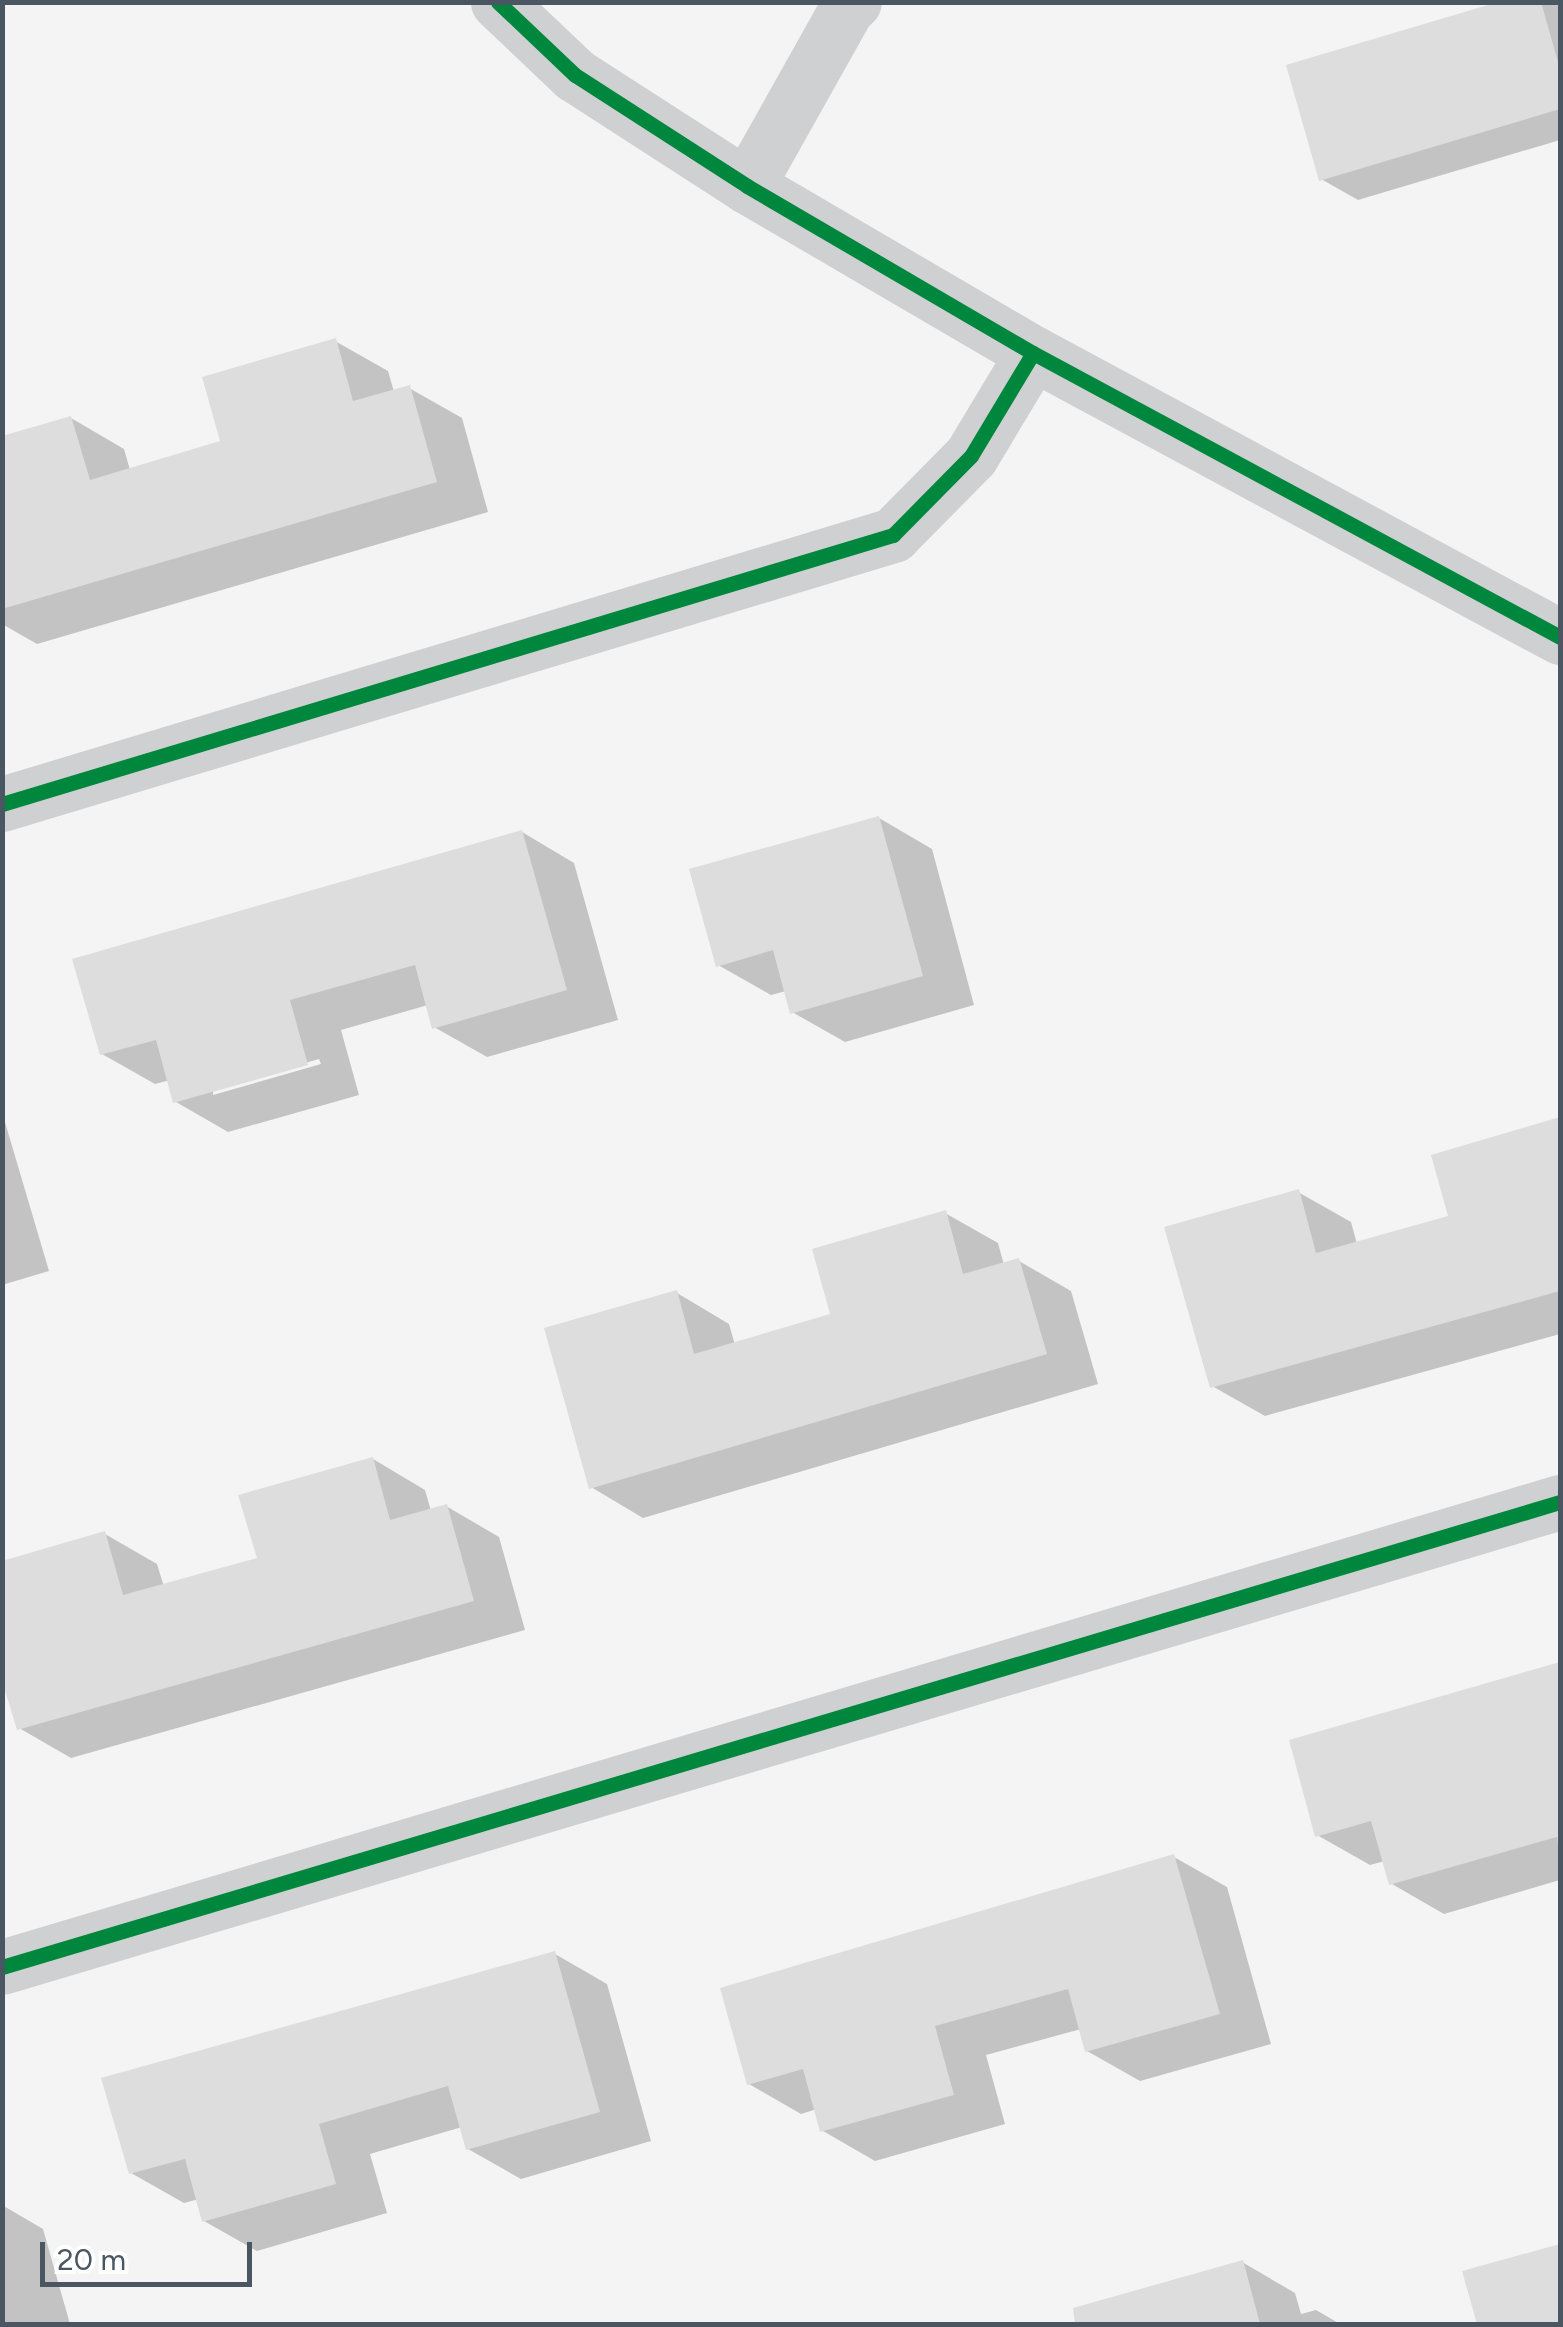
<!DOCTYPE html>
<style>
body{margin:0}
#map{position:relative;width:1563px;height:2327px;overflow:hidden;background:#f4f4f4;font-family:Figtree,sans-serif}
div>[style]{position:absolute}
.shadow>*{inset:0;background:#0003}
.building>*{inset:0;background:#ddddde}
.minor>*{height:55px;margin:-27.5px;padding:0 27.5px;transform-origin:27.5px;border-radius:27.5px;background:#ced0d2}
.cycleway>*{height:15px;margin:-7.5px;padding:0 7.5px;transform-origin:7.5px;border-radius:7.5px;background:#00873e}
span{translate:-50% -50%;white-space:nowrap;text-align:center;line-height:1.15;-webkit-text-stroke:8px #fff;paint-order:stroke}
.frame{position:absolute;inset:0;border:5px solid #4a5661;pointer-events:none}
.scale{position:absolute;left:40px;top:2242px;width:212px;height:45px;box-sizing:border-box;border:5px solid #4a5661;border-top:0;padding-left:12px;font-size:30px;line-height:35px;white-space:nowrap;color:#4a5661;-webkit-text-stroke:8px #fff;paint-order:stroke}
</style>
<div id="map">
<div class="shadow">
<div style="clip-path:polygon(1507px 2px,1560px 2px,1560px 140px,1358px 200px,1321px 179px)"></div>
<div style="clip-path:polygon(335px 341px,388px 371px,394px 392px,409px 388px,462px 418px,488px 512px,37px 644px,2px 624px,2px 438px,71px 418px,124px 449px,130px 470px,224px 443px)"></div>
<div style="clip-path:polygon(879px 818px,932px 849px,974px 1005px,845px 1042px,792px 1012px,786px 991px,771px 995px,718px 965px)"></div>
<div style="clip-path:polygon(evenodd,522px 832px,574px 863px,618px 1020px,487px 1057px,434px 1027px,428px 1005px,341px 1030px,359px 1095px,228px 1132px,176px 1102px,170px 1080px,155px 1084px,102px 1054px,522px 832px,319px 1059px,321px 1064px,213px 1095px,213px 1089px,319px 1059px)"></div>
<div style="clip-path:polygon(2px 1112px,49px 1271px,2px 1285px)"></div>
<div style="clip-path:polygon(1560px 1120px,1560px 1334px,1265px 1416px,1212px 1386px,1298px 1192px,1351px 1222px,1357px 1244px,1451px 1218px,1434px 1156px)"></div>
<div style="clip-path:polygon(945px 1213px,998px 1243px,1004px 1265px,1019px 1261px,1071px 1291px,1098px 1384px,643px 1518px,591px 1487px,677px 1293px,729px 1324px,735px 1345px,834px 1316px)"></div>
<div style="clip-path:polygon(373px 1459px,425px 1490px,431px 1511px,446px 1506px,499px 1537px,525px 1630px,71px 1758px,19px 1728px,105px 1534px,157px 1564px,164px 1587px,260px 1560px)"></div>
<div style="clip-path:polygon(1560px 1665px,1560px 1809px,1556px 1810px,1560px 1880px,1444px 1914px,1392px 1884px,1385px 1861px,1370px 1865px,1317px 1835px,1292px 1742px)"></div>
<div style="clip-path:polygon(1174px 1857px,1227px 1887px,1271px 2044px,1140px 2081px,1087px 2051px,1081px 2029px,986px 2055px,1005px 2124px,875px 2161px,823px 2131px,817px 2109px,801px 2114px,749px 2084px)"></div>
<div style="clip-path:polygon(555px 1954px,607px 1984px,651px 2141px,521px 2179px,468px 2149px,462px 2127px,370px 2154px,387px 2213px,257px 2251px,204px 2221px,199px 2199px,184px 2203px,131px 2173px)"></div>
<div style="clip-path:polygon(2px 2205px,43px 2229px,70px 2324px,2px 2324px)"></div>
<div style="clip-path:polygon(1560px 2246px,1560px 2324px,1479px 2324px,1465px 2273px)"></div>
<div style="clip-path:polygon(1242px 2262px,1295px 2293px,1301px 2314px,1316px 2310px,1340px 2324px,1118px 2324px,1111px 2300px)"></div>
</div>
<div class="building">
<div style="clip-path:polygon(1498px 2px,1541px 2px,1560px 69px,1560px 109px,1319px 181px,1286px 65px)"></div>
<div style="clip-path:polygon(336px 338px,353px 401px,410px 385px,437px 482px,2px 609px,2px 436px,71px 416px,90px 480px,220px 441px,202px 377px)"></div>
<div style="clip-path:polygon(879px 816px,923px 976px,790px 1014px,773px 950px,716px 967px,689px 869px)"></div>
<div style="clip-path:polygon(522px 830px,567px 990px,432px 1029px,415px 965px,290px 1000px,308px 1065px,173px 1103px,156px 1040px,100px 1055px,72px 959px)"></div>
<div style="clip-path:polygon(1560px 1117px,1560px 1291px,1210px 1388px,1164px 1227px,1299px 1189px,1316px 1253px,1448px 1216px,1431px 1155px)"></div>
<div style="clip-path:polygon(946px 1210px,963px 1274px,1019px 1258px,1047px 1354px,589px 1489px,544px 1328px,677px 1290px,694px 1354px,830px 1314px,812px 1249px)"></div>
<div style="clip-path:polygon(373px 1457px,390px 1520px,447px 1504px,474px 1601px,17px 1730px,2px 1680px,2px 1561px,105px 1531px,123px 1595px,257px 1558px,238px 1495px)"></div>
<div style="clip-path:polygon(1560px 1662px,1560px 1836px,1389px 1885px,1371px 1821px,1315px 1837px,1289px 1740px)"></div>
<div style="clip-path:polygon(1174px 1854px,1220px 2014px,1085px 2052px,1068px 1989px,935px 2026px,954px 2095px,820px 2132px,803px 2069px,747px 2085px,720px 1988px)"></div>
<div style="clip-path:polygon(555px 1951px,600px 2112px,466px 2150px,448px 2086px,319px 2124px,336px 2184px,202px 2222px,185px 2159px,129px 2174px,101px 2078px)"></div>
<div style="clip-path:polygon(1560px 2244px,1560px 2324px,1477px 2324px,1462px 2271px)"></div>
<div style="clip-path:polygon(1243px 2260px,1260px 2324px,1075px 2324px,1073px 2308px)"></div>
</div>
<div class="minor">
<div style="left:498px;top:2px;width:106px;rotate:43.5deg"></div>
<div style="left:575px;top:75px;width:205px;rotate:32.8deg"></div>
<div style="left:747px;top:186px;width:331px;rotate:30.3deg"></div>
<div style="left:1033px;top:353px;width:599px;rotate:28.32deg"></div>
<div style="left:747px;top:186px;width:204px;rotate:-60.7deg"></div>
<div style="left:847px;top:8px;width:9px;rotate:-41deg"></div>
<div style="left:2px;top:804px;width:931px;rotate:-16.8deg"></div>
<div style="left:893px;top:535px;width:111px;rotate:-45.4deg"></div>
<div style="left:971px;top:456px;width:120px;rotate:-59deg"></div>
<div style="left:2px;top:1967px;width:1626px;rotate:-16.62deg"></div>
</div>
<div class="cycleway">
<div style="left:498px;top:2px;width:106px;rotate:43.5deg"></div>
<div style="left:575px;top:75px;width:205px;rotate:32.8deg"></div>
<div style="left:747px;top:186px;width:331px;rotate:30.3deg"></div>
<div style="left:1033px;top:353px;width:599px;rotate:28.32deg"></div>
<div style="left:2px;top:804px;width:931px;rotate:-16.8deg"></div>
<div style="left:893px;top:535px;width:111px;rotate:-45.4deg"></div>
<div style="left:971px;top:456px;width:120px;rotate:-59deg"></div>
<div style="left:2px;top:1967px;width:1626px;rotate:-16.62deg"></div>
</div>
<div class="frame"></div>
<div class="scale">20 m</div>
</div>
